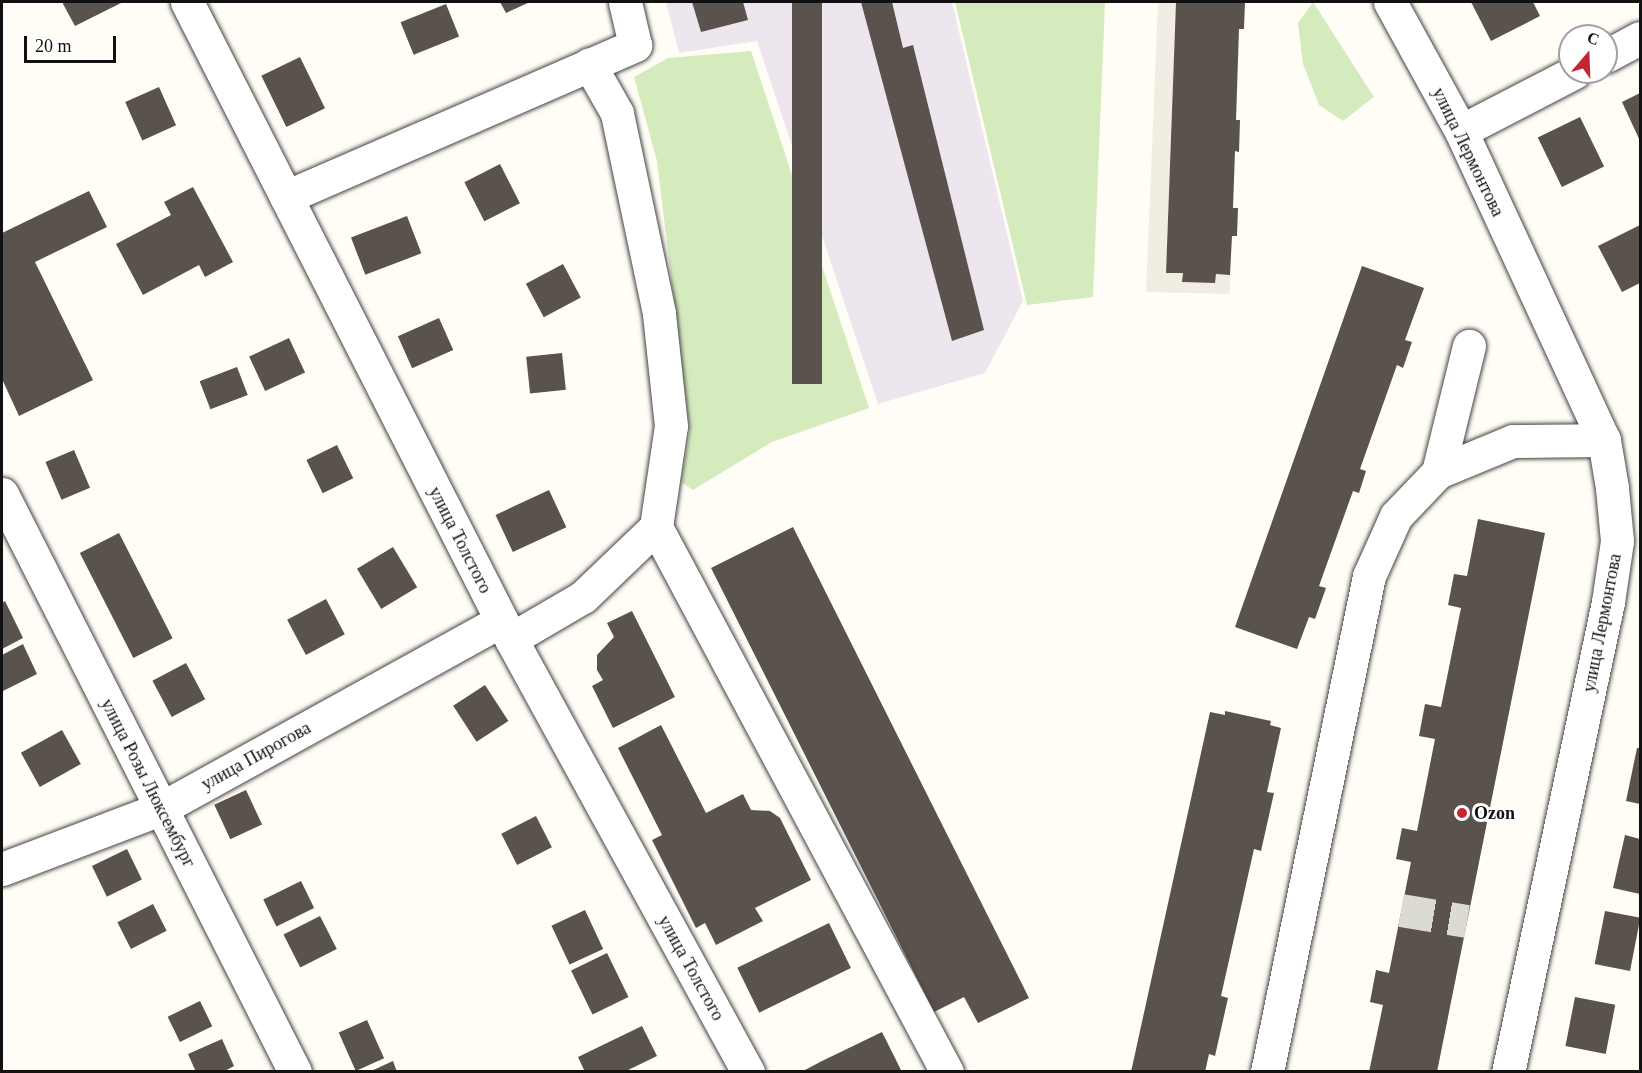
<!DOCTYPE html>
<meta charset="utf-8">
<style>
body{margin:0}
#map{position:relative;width:1642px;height:1073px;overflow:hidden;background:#fffdf5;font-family:Georgia,serif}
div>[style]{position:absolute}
.industrial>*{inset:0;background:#eee6ef}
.green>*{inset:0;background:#d5ebbd}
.plaza>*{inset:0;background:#f1ede2}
.building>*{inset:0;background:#5a524d;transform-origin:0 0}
.minor-tunnel>*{height:33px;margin-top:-16.5px;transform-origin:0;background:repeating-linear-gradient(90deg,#dbdad3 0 33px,transparent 0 49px)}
.roads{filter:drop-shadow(0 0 2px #444) drop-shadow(0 0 2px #444)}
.minor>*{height:33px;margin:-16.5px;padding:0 16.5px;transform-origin:16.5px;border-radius:16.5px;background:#fff}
.dots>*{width:16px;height:16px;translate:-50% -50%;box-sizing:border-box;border:3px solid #fff;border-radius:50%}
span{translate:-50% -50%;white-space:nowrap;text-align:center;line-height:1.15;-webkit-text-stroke:6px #fff;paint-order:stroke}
.street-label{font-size:18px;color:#111}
.poi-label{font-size:18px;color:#111;font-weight:700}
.left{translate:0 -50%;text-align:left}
.frame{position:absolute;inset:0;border:3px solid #111;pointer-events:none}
.north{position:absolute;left:1558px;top:24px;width:60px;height:60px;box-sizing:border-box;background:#fff;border:2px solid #a0a0a0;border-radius:50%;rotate:19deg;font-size:16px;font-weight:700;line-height:24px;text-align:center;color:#111}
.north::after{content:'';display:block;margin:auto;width:21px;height:27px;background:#c4262e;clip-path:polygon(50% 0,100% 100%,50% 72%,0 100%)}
.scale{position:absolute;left:24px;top:36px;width:92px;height:27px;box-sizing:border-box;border:3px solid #111;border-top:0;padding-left:8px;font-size:18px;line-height:21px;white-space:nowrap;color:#111;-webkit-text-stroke:4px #fff;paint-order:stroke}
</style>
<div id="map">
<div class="industrial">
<div style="clip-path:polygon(666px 2px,952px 2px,1023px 301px,985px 373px,878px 404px,757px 41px,679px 53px)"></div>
</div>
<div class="green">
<div style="clip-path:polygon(955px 2px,1105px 2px,1093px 297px,1027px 305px)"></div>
<div style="clip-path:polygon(1313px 2px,1374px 97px,1343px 121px,1319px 105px,1303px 64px,1298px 23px)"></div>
<div style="clip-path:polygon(751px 51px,869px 408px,772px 442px,693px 490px,681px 482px,690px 432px,657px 161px,634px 77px,668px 58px)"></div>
</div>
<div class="plaza">
<div style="clip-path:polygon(1158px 2px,1176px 2px,1166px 273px,1183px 273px,1183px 282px,1215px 283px,1216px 274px,1230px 275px,1230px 294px,1146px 292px)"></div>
</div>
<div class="building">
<div style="clip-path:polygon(62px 2px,123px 2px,75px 26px)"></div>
<div style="clip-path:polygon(500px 2px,530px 2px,506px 13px)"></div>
<div style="clip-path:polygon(692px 2px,743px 2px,748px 20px,701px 32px)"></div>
<div style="left:792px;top:2px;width:30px;height:382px"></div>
<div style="clip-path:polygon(861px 2px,892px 2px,903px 48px,913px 45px,984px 330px,952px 341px)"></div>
<div style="clip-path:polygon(1176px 2px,1245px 2px,1244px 29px,1239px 29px,1236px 120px,1240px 120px,1239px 152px,1235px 151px,1233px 208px,1238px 208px,1237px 236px,1232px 236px,1230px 275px,1216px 274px,1215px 283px,1182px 282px,1183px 273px,1166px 273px)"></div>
<div style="clip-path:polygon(1471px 2px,1533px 2px,1540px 16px,1491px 41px)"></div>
<div style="left:446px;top:4px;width:35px;height:49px;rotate:68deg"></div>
<div style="left:300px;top:57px;width:57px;height:43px;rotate:64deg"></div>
<div style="left:159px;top:87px;width:42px;height:37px;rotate:66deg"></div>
<div style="clip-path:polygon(1640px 93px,1640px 141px,1622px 102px)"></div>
<div style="left:1580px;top:117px;width:55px;height:47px;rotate:64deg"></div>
<div style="left:500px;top:164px;width:44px;height:40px;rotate:63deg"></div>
<div style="clip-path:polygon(193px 187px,233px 262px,205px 277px,199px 265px,143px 295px,116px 244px,171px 215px,164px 202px)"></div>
<div style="clip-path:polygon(89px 191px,107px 227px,35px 262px,93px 380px,19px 416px,2px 379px,2px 233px)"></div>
<div style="left:407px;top:216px;width:40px;height:60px;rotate:69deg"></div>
<div style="clip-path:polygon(1640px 225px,1640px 283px,1622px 292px,1598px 246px)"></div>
<div style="left:563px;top:264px;width:38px;height:42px;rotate:62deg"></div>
<div style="clip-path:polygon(1362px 266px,1424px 288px,1405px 340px,1412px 342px,1403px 368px,1397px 365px,1360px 469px,1366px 471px,1359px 493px,1353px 491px,1319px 586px,1326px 588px,1315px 619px,1309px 617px,1297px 649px,1235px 627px)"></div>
<div style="left:439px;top:318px;width:35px;height:45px;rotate:66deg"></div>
<div style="left:289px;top:338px;width:38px;height:44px;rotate:65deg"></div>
<div style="left:562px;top:353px;width:37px;height:36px;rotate:84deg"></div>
<div style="left:237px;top:367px;width:30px;height:40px;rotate:69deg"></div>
<div style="left:337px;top:445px;width:37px;height:34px;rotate:64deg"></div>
<div style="left:74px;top:450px;width:41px;height:31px;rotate:67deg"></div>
<div style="left:549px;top:490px;width:41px;height:59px;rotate:65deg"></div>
<div style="clip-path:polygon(1478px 519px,1545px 533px,1437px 1072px,1369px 1072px,1383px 1005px,1370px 1002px,1376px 970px,1389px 973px,1411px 862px,1396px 859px,1402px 828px,1417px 831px,1435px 739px,1419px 736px,1425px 704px,1441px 707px,1461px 608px,1448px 605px,1454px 574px,1467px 576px)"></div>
<div style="clip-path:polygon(793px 527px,1029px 998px,978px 1023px,964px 997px,934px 1012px,711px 568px)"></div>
<div style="left:119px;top:533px;width:118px;height:44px;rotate:63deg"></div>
<div style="left:393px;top:547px;width:47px;height:42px;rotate:59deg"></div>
<div style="left:326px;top:599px;width:40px;height:44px;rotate:62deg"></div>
<div style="clip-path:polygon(5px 601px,23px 638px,2px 649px,2px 603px)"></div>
<div style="clip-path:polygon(632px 611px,675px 697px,613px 728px,592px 686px,603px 680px,597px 670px,597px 655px,614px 637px,607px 623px)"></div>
<div style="clip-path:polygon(23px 644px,37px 674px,3px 691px,2px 655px)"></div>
<div style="left:186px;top:663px;width:41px;height:38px;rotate:62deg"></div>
<div style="left:485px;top:685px;width:43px;height:38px;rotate:57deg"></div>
<div style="clip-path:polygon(1225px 711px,1271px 721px,1270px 725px,1281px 728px,1267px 792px,1274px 793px,1261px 851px,1254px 849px,1221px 996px,1228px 998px,1215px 1056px,1209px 1054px,1205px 1072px,1131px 1072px,1210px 712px,1225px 715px)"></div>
<div style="clip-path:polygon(661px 725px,706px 813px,743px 794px,751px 810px,770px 811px,780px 818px,811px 880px,755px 908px,763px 921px,716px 945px,705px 923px,696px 928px,652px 840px,662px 835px,618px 748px)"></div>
<div style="left:62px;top:730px;width:39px;height:47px;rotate:61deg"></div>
<div style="clip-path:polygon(1637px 748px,1640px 748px,1640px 804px,1626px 801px)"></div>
<div style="left:246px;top:790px;width:38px;height:35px;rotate:65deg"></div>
<div style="left:536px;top:816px;width:35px;height:39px;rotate:63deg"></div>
<div style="clip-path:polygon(1625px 835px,1640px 839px,1640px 894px,1613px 888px)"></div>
<div style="left:127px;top:849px;width:34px;height:39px;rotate:64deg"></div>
<div style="left:301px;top:881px;width:30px;height:42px;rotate:64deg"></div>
<div style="left:153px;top:904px;width:30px;height:40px;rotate:63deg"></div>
<div style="left:585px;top:910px;width:43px;height:37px;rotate:65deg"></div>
<div style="left:1605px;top:911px;width:36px;height:54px;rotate:11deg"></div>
<div style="left:320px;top:916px;width:37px;height:41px;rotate:63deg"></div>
<div style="left:829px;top:923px;width:50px;height:102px;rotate:64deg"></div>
<div style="left:607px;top:953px;width:49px;height:40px;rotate:64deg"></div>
<div style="left:1575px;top:997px;width:41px;height:50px;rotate:11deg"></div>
<div style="left:200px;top:1001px;width:28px;height:36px;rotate:64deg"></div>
<div style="left:367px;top:1020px;width:42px;height:31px;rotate:66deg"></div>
<div style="clip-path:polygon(642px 1026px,657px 1056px,624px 1072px,585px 1072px,578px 1057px)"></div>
<div style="clip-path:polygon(882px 1032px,902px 1072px,801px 1072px,822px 1061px)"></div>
<div style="clip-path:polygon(222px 1039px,234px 1066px,223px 1072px,196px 1072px,188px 1054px)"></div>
<div style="clip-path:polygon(393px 1061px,397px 1072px,369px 1072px)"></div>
</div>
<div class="minor-tunnel">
<div style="left:1401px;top:910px;width:67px;rotate:9.5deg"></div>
</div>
<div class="roads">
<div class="minor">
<div style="left:187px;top:2px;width:715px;rotate:63.04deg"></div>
<div style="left:511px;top:639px;width:494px;rotate:61.3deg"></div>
<div style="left:1390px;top:2px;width:147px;rotate:61.2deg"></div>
<div style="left:1461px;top:131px;width:340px;rotate:65.2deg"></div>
<div style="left:1604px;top:440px;width:49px;rotate:80.5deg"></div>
<div style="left:1612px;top:488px;width:53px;rotate:84.6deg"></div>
<div style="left:1617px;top:541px;width:62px;rotate:98.4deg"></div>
<div style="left:1608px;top:602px;width:481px;rotate:102deg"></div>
<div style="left:1606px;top:56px;width:38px;rotate:-28deg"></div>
<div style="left:1461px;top:131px;width:128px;rotate:-27.4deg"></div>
<div style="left:286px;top:197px;width:381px;rotate:-23.5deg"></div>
<div style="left:635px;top:45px;width:44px;rotate:-103.1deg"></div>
<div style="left:1438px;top:472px;width:130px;rotate:-76.2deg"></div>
<div style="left:2px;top:494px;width:648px;rotate:63.12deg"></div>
<div style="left:656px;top:527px;width:618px;rotate:61.9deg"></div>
<div style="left:511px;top:639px;width:83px;rotate:-30.3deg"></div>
<div style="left:583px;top:597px;width:101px;rotate:-43.8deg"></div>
<div style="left:656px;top:527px;width:102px;rotate:-81.6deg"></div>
<div style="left:671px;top:426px;width:114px;rotate:-96.1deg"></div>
<div style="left:659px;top:313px;width:204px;rotate:-101.9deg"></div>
<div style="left:617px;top:113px;width:56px;rotate:-119.7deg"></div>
<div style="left:2px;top:869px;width:169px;rotate:-20.8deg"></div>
<div style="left:160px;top:809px;width:389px;rotate:-28.9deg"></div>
<div style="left:1267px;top:1072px;width:506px;rotate:-78.38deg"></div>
<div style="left:1369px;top:576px;width:66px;rotate:-65.8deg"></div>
<div style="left:1396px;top:516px;width:61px;rotate:-46.3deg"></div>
<div style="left:1438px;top:472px;width:81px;rotate:-22.5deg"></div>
<div style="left:1513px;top:441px;width:91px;rotate:-0.6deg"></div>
</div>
</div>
<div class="dots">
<div style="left:1462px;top:813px;background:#c4262e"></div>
</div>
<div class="street-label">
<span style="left:1468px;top:152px;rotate:64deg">улица Лермонтова</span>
<span style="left:460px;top:540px;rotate:63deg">улица Толстого</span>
<span style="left:1602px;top:623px;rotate:-79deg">улица Лермонтова</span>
<span style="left:256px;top:756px;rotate:-29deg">улица Пирогова</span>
<span style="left:148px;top:783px;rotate:63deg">улица Розы Люксембург</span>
<span style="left:691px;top:968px;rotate:61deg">улица Толстого</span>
</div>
<div class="poi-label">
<span class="left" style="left:1474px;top:813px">Ozon</span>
</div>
<div class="frame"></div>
<div class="north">С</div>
<div class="scale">20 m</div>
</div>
